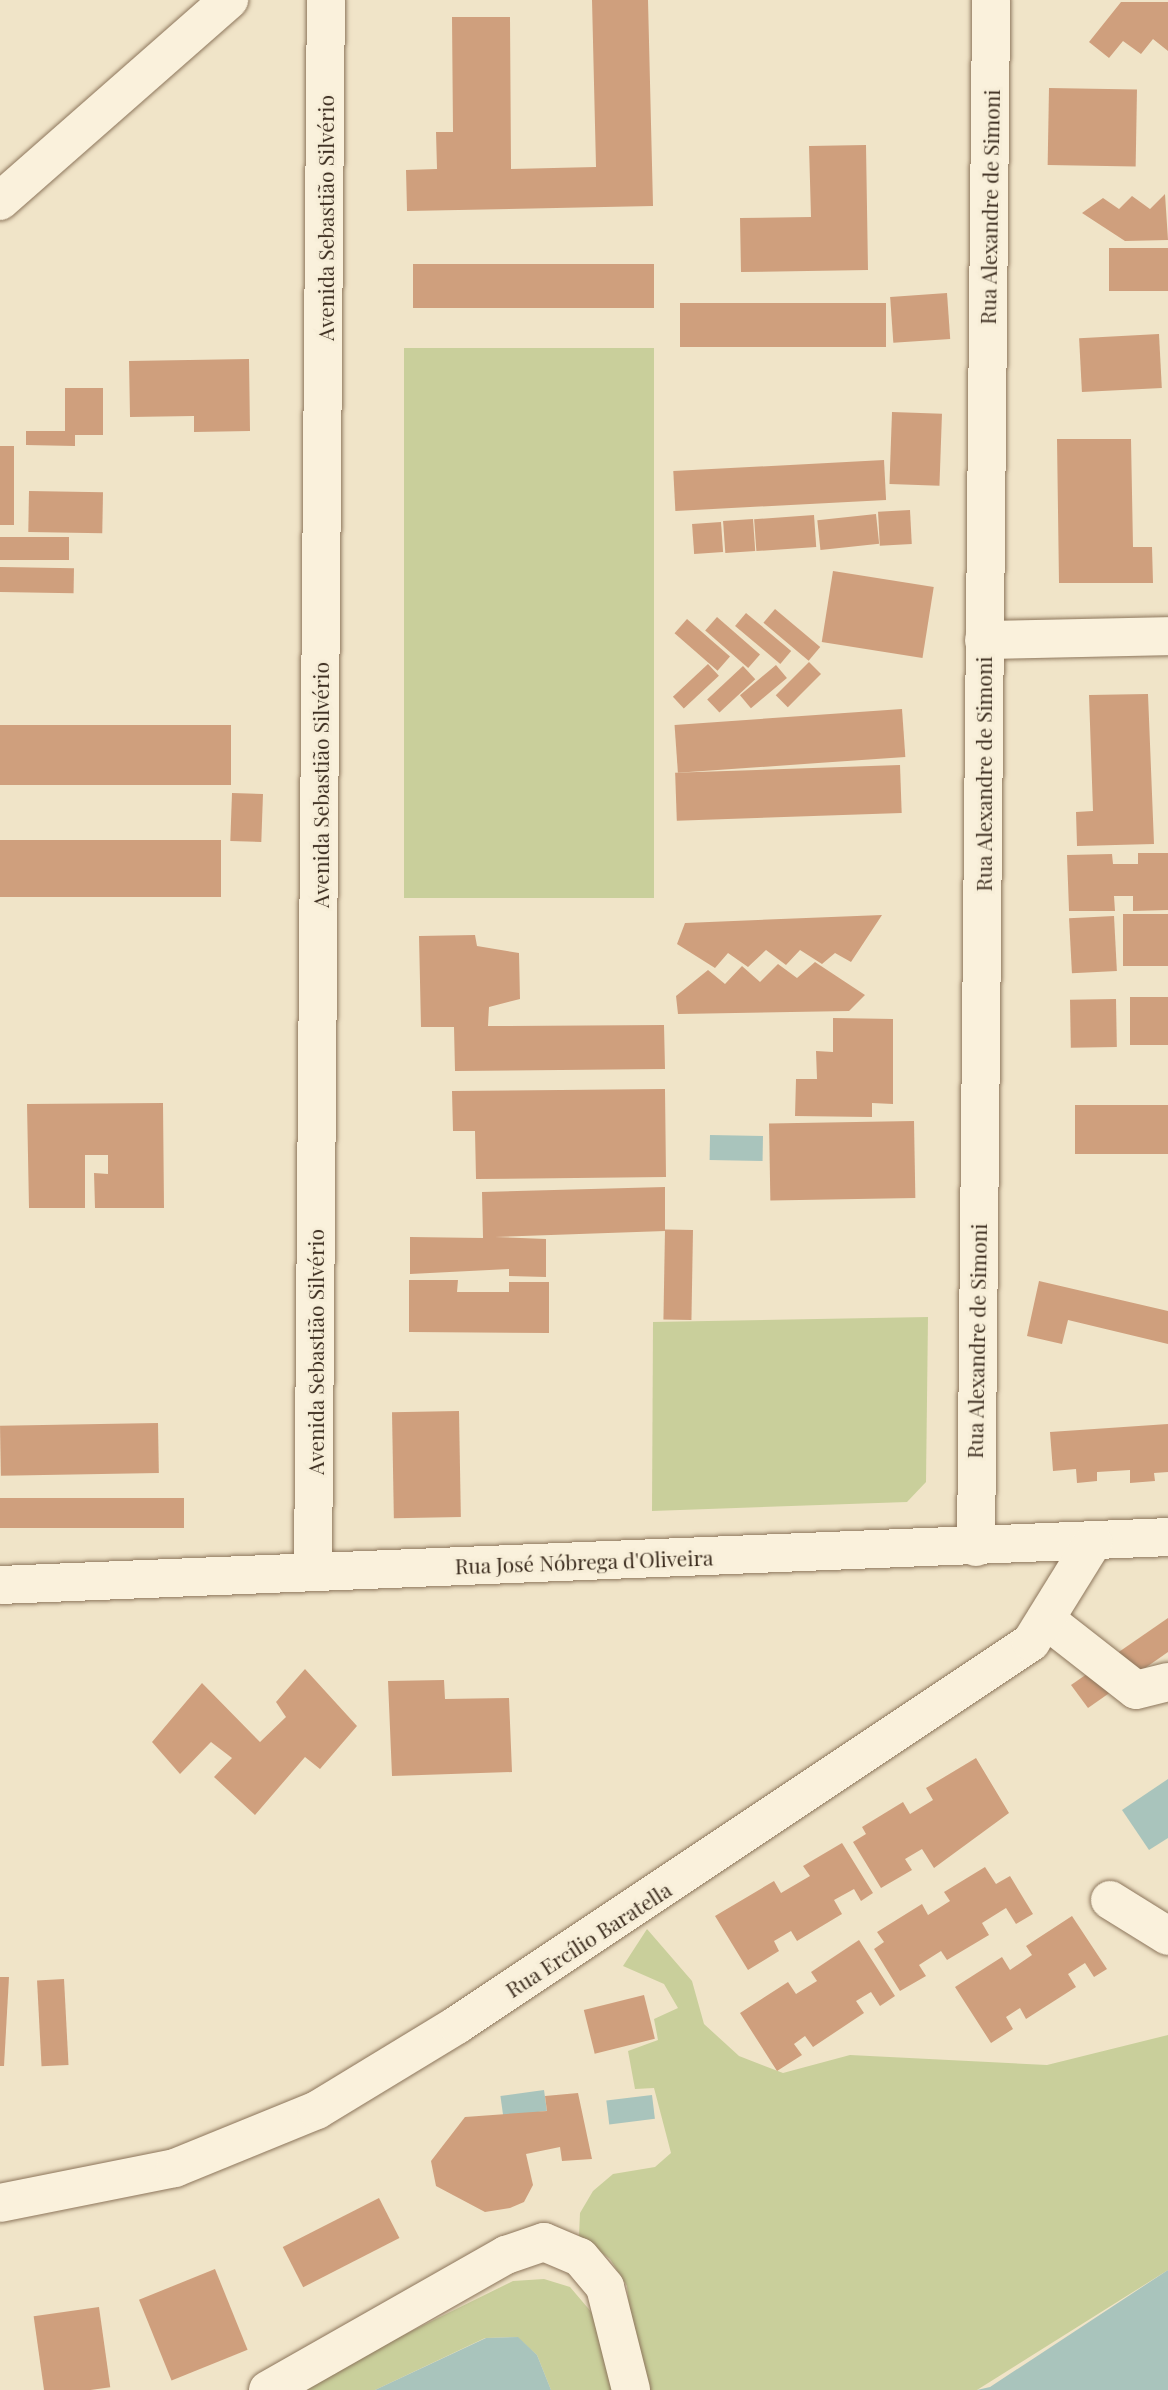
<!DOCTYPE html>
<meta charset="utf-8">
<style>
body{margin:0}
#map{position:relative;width:1168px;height:2390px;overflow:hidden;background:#f0e4c8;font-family:"Playfair Display",serif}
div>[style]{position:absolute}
.green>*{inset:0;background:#c9cf9b;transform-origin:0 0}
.water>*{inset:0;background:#a9c4bc;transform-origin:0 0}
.building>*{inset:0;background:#cf9f7d;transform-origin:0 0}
.roads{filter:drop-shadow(0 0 2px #8d765c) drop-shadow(0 0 2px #8d765c)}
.street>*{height:38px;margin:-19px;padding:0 19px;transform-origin:19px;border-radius:19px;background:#faf1dc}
.secondary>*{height:38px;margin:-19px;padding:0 19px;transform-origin:19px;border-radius:19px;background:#faf1dc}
span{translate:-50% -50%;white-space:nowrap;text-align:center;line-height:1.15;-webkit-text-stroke:6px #f7eed8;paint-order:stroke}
.street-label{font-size:21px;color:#3d2e20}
</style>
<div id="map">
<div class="green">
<div style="left:404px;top:348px;width:250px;height:550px"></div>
<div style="clip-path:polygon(928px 1317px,926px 1482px,907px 1502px,652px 1511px,653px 1322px)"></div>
<div style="clip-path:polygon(647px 1929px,692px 1981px,704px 2024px,739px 2056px,783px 2073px,850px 2055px,1047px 2065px,1168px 2035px,1168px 2270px,977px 2390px,637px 2390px,627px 2286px,610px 2259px,579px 2236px,580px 2213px,593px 2191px,613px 2174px,655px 2167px,671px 2153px,654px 2088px,635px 2089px,628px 2051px,658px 2040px,654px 2019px,678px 2008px,664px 1984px,623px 1966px)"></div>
<div style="clip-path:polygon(544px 2279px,570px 2287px,593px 2314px,615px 2390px,551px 2390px,537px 2355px,517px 2337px,485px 2338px,375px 2390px,292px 2390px,513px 2281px)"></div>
</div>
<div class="water">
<div style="left:710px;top:1135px;width:53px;height:25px;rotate:1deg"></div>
<div style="clip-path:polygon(1168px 1779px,1168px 1838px,1149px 1850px,1122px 1810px)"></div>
<div style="left:544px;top:2090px;width:21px;height:44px;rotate:82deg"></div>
<div style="left:652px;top:2095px;width:24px;height:46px;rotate:83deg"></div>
<div style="clip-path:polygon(1168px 2270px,1168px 2390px,977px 2390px,990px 2387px)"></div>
<div style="clip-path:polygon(518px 2337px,537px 2355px,551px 2390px,375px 2390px,486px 2338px)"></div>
</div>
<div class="building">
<div style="clip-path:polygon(592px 0,648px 0,653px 206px,407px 211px,406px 170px,437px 169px,436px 132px,453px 132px,452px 17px,510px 17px,511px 169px,596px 167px)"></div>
<div style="clip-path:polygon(1121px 2px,1168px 2px,1168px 51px,1153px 39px,1141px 54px,1123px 41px,1109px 58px,1089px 42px)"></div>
<div style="left:1049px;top:88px;width:88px;height:77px;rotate:1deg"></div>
<div style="clip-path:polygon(866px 145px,868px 270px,741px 272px,740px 218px,811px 217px,809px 146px)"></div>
<div style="clip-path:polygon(1165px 194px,1168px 240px,1125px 241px,1082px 213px,1103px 198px,1119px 209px,1132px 196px,1150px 209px)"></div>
<div style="left:1168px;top:248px;width:43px;height:59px;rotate:90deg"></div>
<div style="left:654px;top:264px;width:44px;height:241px;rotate:90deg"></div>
<div style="left:947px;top:293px;width:46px;height:57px;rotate:86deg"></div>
<div style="left:680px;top:303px;width:206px;height:44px"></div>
<div style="left:1159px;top:334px;width:54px;height:80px;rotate:87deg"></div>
<div style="clip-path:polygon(249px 359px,250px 431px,194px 432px,194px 416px,130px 417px,129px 361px)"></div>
<div style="clip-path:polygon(65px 388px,103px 388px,103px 435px,75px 435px,75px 446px,26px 445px,26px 431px,65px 431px)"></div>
<div style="left:892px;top:412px;width:50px;height:72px;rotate:2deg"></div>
<div style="clip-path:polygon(1057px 439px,1131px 439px,1133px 547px,1152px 547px,1153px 583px,1059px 583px)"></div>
<div style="left:0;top:446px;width:14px;height:79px"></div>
<div style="left:884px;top:460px;width:40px;height:211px;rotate:87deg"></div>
<div style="left:29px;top:491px;width:74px;height:41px;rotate:1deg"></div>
<div style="left:910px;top:510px;width:34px;height:32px;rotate:87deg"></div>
<div style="left:876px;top:514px;width:30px;height:59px;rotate:84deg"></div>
<div style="left:814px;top:515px;width:32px;height:60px;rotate:86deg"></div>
<div style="left:753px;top:519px;width:32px;height:30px;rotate:86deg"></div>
<div style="left:721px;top:522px;width:30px;height:29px;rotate:86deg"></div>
<div style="left:0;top:537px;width:69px;height:23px"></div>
<div style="left:0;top:567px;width:74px;height:25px;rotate:1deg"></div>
<div style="left:833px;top:571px;width:102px;height:72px;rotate:9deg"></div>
<div style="left:775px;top:609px;width:59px;height:18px;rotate:40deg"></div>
<div style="left:746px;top:613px;width:59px;height:17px;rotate:40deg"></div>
<div style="left:717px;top:617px;width:57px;height:18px;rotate:41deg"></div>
<div style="left:687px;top:619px;width:57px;height:19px;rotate:41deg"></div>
<div style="left:809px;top:662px;width:17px;height:47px;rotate:45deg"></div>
<div style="left:708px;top:664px;width:16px;height:48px;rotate:47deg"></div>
<div style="left:776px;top:665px;width:17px;height:47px;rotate:50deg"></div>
<div style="left:743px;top:666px;width:18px;height:49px;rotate:47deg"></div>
<div style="clip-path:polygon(1148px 694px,1154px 844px,1077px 846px,1076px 812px,1093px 811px,1089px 695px)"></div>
<div style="left:902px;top:709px;width:48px;height:228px;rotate:86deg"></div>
<div style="left:0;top:725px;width:231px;height:60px"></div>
<div style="left:900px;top:765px;width:48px;height:225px;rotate:88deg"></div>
<div style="left:232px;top:793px;width:31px;height:48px;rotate:2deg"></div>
<div style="left:221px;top:840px;width:57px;height:221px;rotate:90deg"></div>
<div style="clip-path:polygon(1138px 853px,1168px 853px,1168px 910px,1133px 911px,1133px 896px,1114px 896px,1115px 911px,1069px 911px,1067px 855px,1112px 854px,1113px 864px,1138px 864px)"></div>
<div style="left:1168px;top:914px;width:52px;height:45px;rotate:90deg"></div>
<div style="clip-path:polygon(882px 915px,851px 962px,835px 953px,822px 964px,800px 950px,786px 965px,766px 950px,748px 967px,728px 953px,715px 968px,677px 944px,685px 923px)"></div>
<div style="left:1114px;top:916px;width:55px;height:45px;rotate:87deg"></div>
<div style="clip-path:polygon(475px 935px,477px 946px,519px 953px,520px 999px,489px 1007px,488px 1026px,664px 1025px,665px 1069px,455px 1071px,454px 1027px,421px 1027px,419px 936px)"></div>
<div style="clip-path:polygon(815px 962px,865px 995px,849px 1011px,678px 1014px,676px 996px,708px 970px,725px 984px,742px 966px,760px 982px,778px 964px,797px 978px)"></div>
<div style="left:1168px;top:997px;width:48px;height:38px;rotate:90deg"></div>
<div style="left:1116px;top:999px;width:48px;height:46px;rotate:89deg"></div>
<div style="clip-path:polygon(833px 1018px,893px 1019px,893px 1104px,872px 1103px,872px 1117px,795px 1116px,796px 1079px,817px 1079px,816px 1051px,833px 1052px)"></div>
<div style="clip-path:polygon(665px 1089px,666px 1177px,476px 1179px,475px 1131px,453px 1131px,452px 1091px)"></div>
<div style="clip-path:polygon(163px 1103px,164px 1208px,95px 1208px,94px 1173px,108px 1174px,108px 1155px,85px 1155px,85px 1208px,29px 1208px,27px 1104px)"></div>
<div style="left:1168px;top:1105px;width:49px;height:93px;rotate:90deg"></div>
<div style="left:914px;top:1121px;width:77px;height:145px;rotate:89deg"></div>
<div style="clip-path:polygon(665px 1187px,665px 1231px,495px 1237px,546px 1239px,546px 1277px,509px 1276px,509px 1269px,410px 1274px,410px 1237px,483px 1238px,482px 1192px)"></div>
<div style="left:693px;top:1230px;width:90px;height:28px;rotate:91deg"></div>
<div style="clip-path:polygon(409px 1280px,458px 1280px,457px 1292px,509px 1292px,509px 1282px,549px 1282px,549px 1333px,409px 1332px)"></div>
<div style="clip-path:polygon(1039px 1281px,1168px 1311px,1168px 1344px,1068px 1320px,1062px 1344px,1027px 1336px)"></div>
<div style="left:459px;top:1411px;width:106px;height:67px;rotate:89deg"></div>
<div style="left:158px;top:1423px;width:50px;height:158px;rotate:89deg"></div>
<div style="clip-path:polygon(1168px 1424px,1168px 1472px,1154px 1473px,1155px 1481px,1130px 1483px,1130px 1470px,1097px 1472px,1097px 1481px,1077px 1483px,1076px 1469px,1053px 1471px,1050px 1432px)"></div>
<div style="left:184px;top:1498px;width:30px;height:184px;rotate:90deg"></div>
<div style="clip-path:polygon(1168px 1618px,1168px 1652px,1088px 1708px,1071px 1685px)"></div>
<div style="clip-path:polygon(305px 1669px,357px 1726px,320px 1769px,305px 1757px,255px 1815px,214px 1777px,232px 1758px,211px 1742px,180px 1774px,152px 1742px,202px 1683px,260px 1742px,286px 1717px,276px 1702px)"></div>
<div style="clip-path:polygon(444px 1680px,445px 1699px,509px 1698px,512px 1772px,392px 1776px,388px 1681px)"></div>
<div style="clip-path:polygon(976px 1758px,1009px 1813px,934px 1868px,922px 1849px,905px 1859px,912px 1870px,881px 1888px,853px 1842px,866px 1834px,862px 1827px,903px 1802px,910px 1814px,933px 1800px,926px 1788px)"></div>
<div style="clip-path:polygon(842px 1843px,873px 1893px,861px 1901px,854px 1889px,834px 1900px,842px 1914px,797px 1941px,791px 1931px,774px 1941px,779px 1951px,748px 1970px,715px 1916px,774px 1881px,781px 1893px,810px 1876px,803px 1866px)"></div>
<div style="clip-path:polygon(985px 1867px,996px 1884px,1010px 1876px,1033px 1914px,1016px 1924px,1006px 1908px,982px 1923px,989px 1935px,947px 1960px,941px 1951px,919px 1965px,926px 1976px,900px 1991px,874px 1949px,884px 1942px,877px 1932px,922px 1904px,928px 1915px,950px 1901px,944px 1892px)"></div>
<div style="clip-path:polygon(1072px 1916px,1107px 1969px,1094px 1977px,1085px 1963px,1068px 1974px,1076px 1987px,1026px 2019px,1020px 2008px,1006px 2017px,1013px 2029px,991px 2043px,955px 1987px,1002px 1957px,1010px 1970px,1032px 1955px,1026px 1946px)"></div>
<div style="clip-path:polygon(859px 1940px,895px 1996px,880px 2006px,871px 1992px,856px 2001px,864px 2013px,813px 2047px,805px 2036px,794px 2044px,802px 2055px,777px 2071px,740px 2013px,788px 1982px,796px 1994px,817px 1981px,811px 1972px)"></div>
<div style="clip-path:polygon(0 1977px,9px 1977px,4px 2066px,0 2066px)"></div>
<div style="left:64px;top:1979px;width:86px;height:27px;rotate:87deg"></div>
<div style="left:644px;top:1995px;width:45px;height:62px;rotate:76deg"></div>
<div style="clip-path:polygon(578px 2093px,592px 2159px,562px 2161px,560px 2147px,526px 2154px,533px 2185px,524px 2202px,510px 2208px,485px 2212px,436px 2186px,431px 2161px,465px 2117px,547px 2111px,545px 2096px)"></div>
<div style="left:379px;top:2198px;width:45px;height:108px;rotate:63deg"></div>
<div style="left:215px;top:2269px;width:87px;height:82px;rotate:68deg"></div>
<div style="left:99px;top:2307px;width:81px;height:66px;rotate:82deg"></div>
</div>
<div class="roads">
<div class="street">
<div style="left:984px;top:640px;width:184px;rotate:-1.2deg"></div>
<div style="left:976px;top:1547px;width:1547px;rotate:-89.44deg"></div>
<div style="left:313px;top:1571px;width:1571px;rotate:-89.53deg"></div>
<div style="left:0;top:1585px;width:1169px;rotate:-2.35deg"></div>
<div style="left:1049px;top:1622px;width:110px;rotate:38deg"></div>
<div style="left:1136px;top:1690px;width:33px;rotate:-14deg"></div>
<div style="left:1110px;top:1900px;width:68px;rotate:31.8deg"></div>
<div style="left:0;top:2203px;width:178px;rotate:-11.3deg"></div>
<div style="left:175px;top:2168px;width:153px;rotate:-22.2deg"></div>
<div style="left:317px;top:2110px;width:164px;rotate:-31.3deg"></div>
<div style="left:457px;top:2025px;width:690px;rotate:-33.71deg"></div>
<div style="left:1031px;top:1642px;width:118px;rotate:-58.2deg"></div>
<div style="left:268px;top:2390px;width:274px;rotate:-29.6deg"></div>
<div style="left:506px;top:2255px;width:40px;rotate:-18.9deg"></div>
<div style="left:544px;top:2242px;width:39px;rotate:23deg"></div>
<div style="left:580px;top:2257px;width:39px;rotate:50deg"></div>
<div style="left:605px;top:2287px;width:106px;rotate:75.8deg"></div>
</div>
<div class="secondary">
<div style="left:0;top:201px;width:305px;rotate:-41.3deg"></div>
</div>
</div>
<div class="street-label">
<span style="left:989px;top:207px;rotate:-89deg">Rua Alexandre de Simoni</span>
<span style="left:325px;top:218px;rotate:-90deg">Avenida Sebastião Silvério</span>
<span style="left:983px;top:774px;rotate:-90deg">Rua Alexandre de Simoni</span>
<span style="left:320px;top:785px;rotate:-90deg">Avenida Sebastião Silvério</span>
<span style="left:976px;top:1341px;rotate:-89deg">Rua Alexandre de Simoni</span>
<span style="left:315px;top:1352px;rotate:-90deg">Avenida Sebastião Silvério</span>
<span style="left:584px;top:1561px;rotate:-2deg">Rua José Nóbrega d'Oliveira</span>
<span style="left:588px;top:1939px;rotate:-33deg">Rua Ercílio Baratella</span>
</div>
</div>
